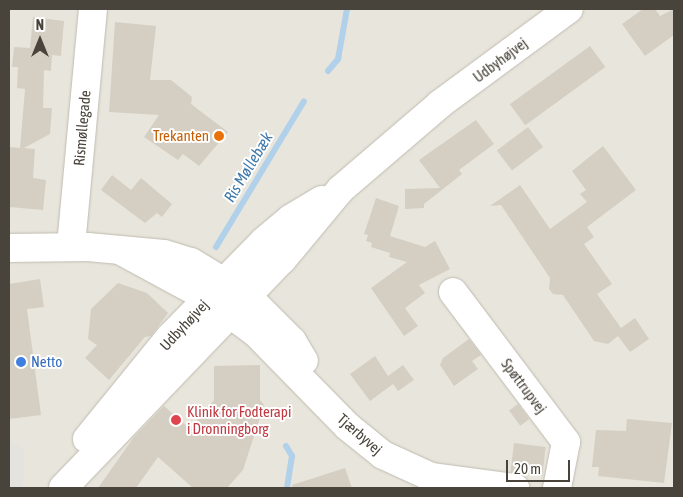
<!DOCTYPE html>
<meta charset="utf-8">
<style>
body{margin:0}
#map{position:relative;width:683px;height:497px;overflow:hidden;background:#f5f3ed;font-family:"Asap Condensed",sans-serif}
div>[style]{position:absolute}
.residential>*{inset:0;background:#e8e5dc;transform-origin:0 0}
.parking>*{inset:0;background:#e4e3e0}
.stream>*{height:6px;margin:-3px;padding:0 3px;transform-origin:3px;border-radius:3px;background:#b1d0ea}
.building>*{inset:0;background:#d5cfc3;transform-origin:0 0}
.roads{filter:drop-shadow(0 0 1px #c0bbb0) drop-shadow(0 0 1px #c0bbb0)}
.minor>*{height:28px;margin:-14px;padding:0 14px;transform-origin:14px;border-radius:14px;background:#fff}
.dots>*{width:14px;height:14px;translate:-50% -50%;box-sizing:border-box;border:2px solid #fff;border-radius:50%}
span{translate:-50% -50%;white-space:nowrap;text-align:center;line-height:1.15;-webkit-text-stroke:4px #fff;paint-order:stroke}
.street-label{font-size:15px;color:#49443b}
.food-label{font-size:15px;color:#c56008}
.right{translate:-100% -50%;text-align:right}
.shop-label{font-size:15px;color:#366cbe}
.left{translate:0 -50%;text-align:left}
.health-label{font-size:15px;color:#be3a42}
.water-label{font-size:16px;color:#3f78aa;font-style:italic}
.frame{position:absolute;inset:0;border:10px solid #49443b;pointer-events:none}
.north{position:absolute;left:15px;top:15px;width:50px;height:50px;-webkit-text-stroke:4px #fff;paint-order:stroke;rotate:0deg;font-size:14px;font-weight:700;line-height:20px;text-align:center;color:#49443b}
.north::after{content:'';display:block;margin:auto;width:18px;height:22px;background:#49443b;clip-path:polygon(50% 0,100% 100%,50% 72%,0 100%)}
.scale{position:absolute;left:506px;top:460px;width:64px;height:22px;box-sizing:border-box;border:2px solid #49443b;border-top:0;padding-left:6px;font-size:15px;line-height:18px;white-space:nowrap;color:#49443b;-webkit-text-stroke:4px #fff;paint-order:stroke}
</style>
<div id="map">
<div class="residential">
<div style="left:9px;top:9px;width:665px;height:479px"></div>
</div>
<div class="parking">
<div style="clip-path:polygon(9px 439px,24px 451px,23px 488px,9px 488px)"></div>
</div>
<div class="stream">
<div style="left:328px;top:71px;width:16px;rotate:-50deg"></div>
<div style="left:338px;top:59px;width:51px;rotate:-79.8deg"></div>
<div style="left:216px;top:247px;width:170px;rotate:-58.9deg"></div>
<div style="left:286px;top:446px;width:12px;rotate:59deg"></div>
<div style="left:292px;top:456px;width:32px;rotate:99deg"></div>
</div>
<div class="building">
<div style="clip-path:polygon(643px 9px,655px 9px,660px 16px,674px 9px,674px 35px,645px 56px,622px 24px)"></div>
<div style="clip-path:polygon(33px 17px,64px 21px,61px 56px,52px 55px,51px 71px,44px 70px,43px 108px,52px 108px,50px 134px,24px 148px,35px 149px,33px 178px,46px 180px,43px 210px,9px 207px,9px 147px,20px 148px,25px 89px,17px 88px,18px 67px,12px 67px,14px 47px,30px 48px)"></div>
<div style="clip-path:polygon(115px 22px,156px 26px,150px 80px,171px 80px,192px 97px,191px 104px,228px 132px,199px 166px,183px 154px,178px 160px,144px 137px,159px 115px,109px 112px)"></div>
<div style="left:590px;top:46px;width:26px;height:99px;rotate:54deg"></div>
<div style="clip-path:polygon(476px 120px,494px 144px,459px 170px,462px 174px,424px 204px,424px 208px,405px 209px,405px 189px,440px 188px,419px 160px)"></div>
<div style="left:528px;top:127px;width:25px;height:39px;rotate:53deg"></div>
<div style="clip-path:polygon(603px 146px,636px 190px,587px 227px,594px 237px,584px 244px,612px 284px,597px 294px,621px 328px,635px 318px,649px 339px,630px 352px,618px 336px,608px 344px,594px 341px,563px 295px,553px 294px,549px 289px,550px 278px,501px 205px,490px 206px,520px 185px,550px 229px,587px 202px,580px 194px,586px 190px,572px 171px)"></div>
<div style="clip-path:polygon(112px 175px,131px 190px,141px 178px,172px 204px,162px 217px,157px 213px,145px 223px,101px 190px)"></div>
<div style="clip-path:polygon(376px 198px,399px 206px,390px 236px,425px 247px,435px 241px,450px 269px,419px 285px,425px 293px,405px 308px,418px 326px,404px 336px,371px 288px,407px 262px,389px 257px,390px 253px,371px 247px,372px 243px,366px 241px,368px 235px,364px 234px)"></div>
<div style="clip-path:polygon(40px 279px,44px 307px,27px 309px,41px 415px,9px 419px,9px 284px)"></div>
<div style="clip-path:polygon(118px 283px,147px 293px,168px 313px,151px 336px,145px 337px,109px 380px,85px 358px,97px 345px,88px 339px,91px 309px)"></div>
<div style="clip-path:polygon(469px 339px,481px 355px,472px 361px,478px 369px,454px 386px,440px 365px,443px 358px)"></div>
<div style="clip-path:polygon(375px 356px,388px 376px,403px 365px,414px 380px,398px 391px,393px 384px,370px 401px,350px 374px)"></div>
<div style="clip-path:polygon(260px 365px,260px 400px,264px 405px,243px 470px,227px 488px,193px 488px,158px 457px,136px 488px,98px 488px,134px 437px,164px 406px,190px 429px,214px 400px,214px 366px)"></div>
<div style="left:518px;top:404px;width:19px;height:11px;rotate:54deg"></div>
<div style="clip-path:polygon(627px 419px,672px 423px,664px 483px,598px 476px,599px 467px,592px 467px,596px 430px,626px 431px)"></div>
<div style="left:514px;top:443px;width:32px;height:29px;rotate:7deg"></div>
<div style="clip-path:polygon(345px 468px,352px 488px,293px 488px,292px 485px)"></div>
</div>
<div class="roads">
<div class="minor">
<div style="left:71px;top:246px;width:238px;rotate:-84.7deg"></div>
<div style="left:9px;top:248px;width:79px;rotate:-0.7deg"></div>
<div style="left:88px;top:247px;width:76px;rotate:5.3deg"></div>
<div style="left:164px;top:254px;width:28px;rotate:17deg"></div>
<div style="left:191px;top:262px;width:66px;rotate:31.3deg"></div>
<div style="left:247px;top:296px;width:64px;rotate:45deg"></div>
<div style="left:292px;top:341px;width:23px;rotate:59deg"></div>
<div style="left:123px;top:252px;width:97px;rotate:28.4deg"></div>
<div style="left:208px;top:298px;width:59px;rotate:36.1deg"></div>
<div style="left:256px;top:333px;width:130px;rotate:45.6deg"></div>
<div style="left:347px;top:426px;width:46px;rotate:38.9deg"></div>
<div style="left:383px;top:455px;width:53px;rotate:24.6deg"></div>
<div style="left:431px;top:477px;width:85px;rotate:7.5deg"></div>
<div style="left:453px;top:292px;width:188px;rotate:53deg"></div>
<div style="left:566px;top:442px;width:47px;rotate:101.1deg"></div>
<div style="left:87px;top:439px;width:132px;rotate:-50.9deg"></div>
<div style="left:170px;top:337px;width:134px;rotate:-45.6deg"></div>
<div style="left:264px;top:241px;width:34px;rotate:-40deg"></div>
<div style="left:290px;top:219px;width:37px;rotate:-31deg"></div>
<div style="left:63px;top:488px;width:316px;rotate:-46.2deg"></div>
<div style="left:282px;top:260px;width:92px;rotate:-50.3deg"></div>
<div style="left:341px;top:189px;width:130px;rotate:-40.6deg"></div>
<div style="left:440px;top:104px;width:160px;rotate:-36.4deg"></div>
</div>
</div>
<div class="dots">
<div style="left:219px;top:136px;background:#e8710a"></div>
<div style="left:21px;top:362px;background:#3f7fe0"></div>
<div style="left:176px;top:420px;background:#e0444e"></div>
</div>
<div class="street-label">
<span style="left:500px;top:60px;rotate:-37deg">Udbyhøjvej</span>
<span style="left:82px;top:128px;rotate:-85deg">Rismøllegade</span>
<span style="left:184px;top:325px;rotate:-47deg">Udbyhøjvej</span>
<span style="left:524px;top:386px;rotate:53deg">Spøttrupvej</span>
<span style="left:360px;top:434px;rotate:41deg">Tjærbyvej</span>
</div>
<div class="food-label">
<span class="right" style="left:209px;top:136px">Trekanten</span>
</div>
<div class="shop-label">
<span class="left" style="left:31px;top:362px">Netto</span>
</div>
<div class="health-label">
<span class="left" style="left:187px;top:420px">Klinik for Fodterapi<br>i Dronningborg</span>
</div>
<div class="water-label">
<span style="left:248px;top:167px;rotate:-59deg">Ris Møllebæk</span>
</div>
<div class="frame"></div>
<div class="north">N</div>
<div class="scale">20 m</div>
</div>
